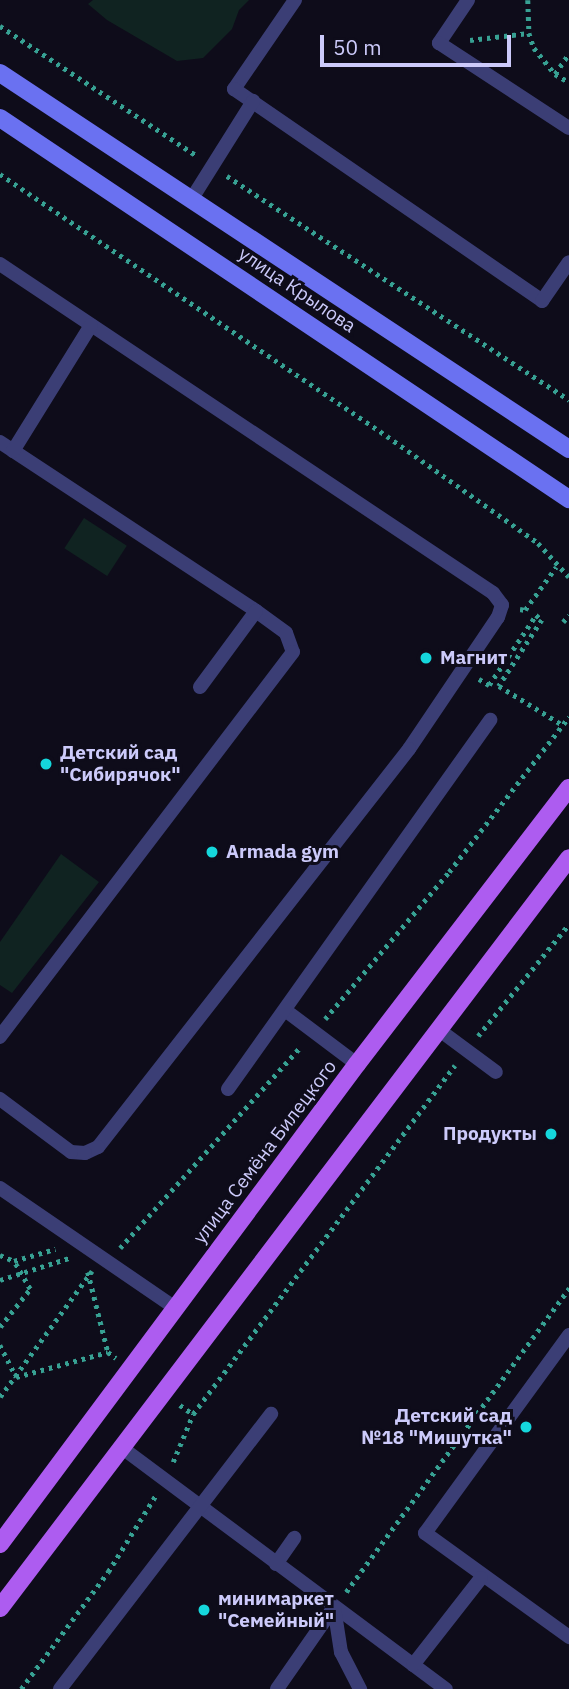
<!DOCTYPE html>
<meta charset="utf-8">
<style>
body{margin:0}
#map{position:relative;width:569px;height:1689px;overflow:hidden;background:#0e0c1a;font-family:"IBM Plex Sans",sans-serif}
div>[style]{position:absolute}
.green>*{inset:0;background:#102321;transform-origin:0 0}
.path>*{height:4.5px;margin-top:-2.25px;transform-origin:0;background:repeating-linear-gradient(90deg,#37a193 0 3.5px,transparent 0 8.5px)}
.lane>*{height:14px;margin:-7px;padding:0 7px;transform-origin:7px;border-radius:7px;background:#3b3e75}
.secondary>*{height:18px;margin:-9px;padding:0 9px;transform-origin:9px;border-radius:9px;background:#6a71f1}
.primary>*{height:18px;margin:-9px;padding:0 9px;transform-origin:9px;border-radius:9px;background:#ad5cf0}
.dots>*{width:19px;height:19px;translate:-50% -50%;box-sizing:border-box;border:4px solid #0e0c1a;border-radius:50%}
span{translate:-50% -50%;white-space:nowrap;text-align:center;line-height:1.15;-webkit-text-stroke:6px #0e0c1a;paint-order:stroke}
.street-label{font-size:19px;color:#cccafa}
.poi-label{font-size:19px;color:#cccafa;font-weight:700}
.left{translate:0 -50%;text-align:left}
.right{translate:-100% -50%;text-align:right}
.scale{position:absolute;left:320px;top:35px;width:191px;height:32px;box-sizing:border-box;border:4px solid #cccafa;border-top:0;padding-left:9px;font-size:21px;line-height:24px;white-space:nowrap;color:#cccafa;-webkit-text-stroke:5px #0e0c1a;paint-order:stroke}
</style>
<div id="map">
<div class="green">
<div style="clip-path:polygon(93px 0,249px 0,239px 10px,232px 29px,203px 58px,177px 61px,107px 20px,88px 4px)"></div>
<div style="left:84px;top:518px;width:51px;height:36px;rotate:33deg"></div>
<div style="clip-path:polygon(61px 854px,99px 882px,12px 993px,0 985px,0 942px)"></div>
</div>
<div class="path">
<div style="left:528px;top:0;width:33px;rotate:88deg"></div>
<div style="left:529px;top:33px;width:16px;rotate:72deg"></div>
<div style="left:534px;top:48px;width:33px;rotate:51deg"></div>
<div style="left:555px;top:74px;width:16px;rotate:30deg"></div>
<div style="left:0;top:26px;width:236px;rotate:33.4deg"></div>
<div style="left:470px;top:40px;width:59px;rotate:-6.8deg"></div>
<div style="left:555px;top:74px;width:25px;rotate:-56deg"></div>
<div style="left:0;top:174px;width:467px;rotate:34.1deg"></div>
<div style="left:387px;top:436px;width:185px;rotate:35.3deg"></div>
<div style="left:538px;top:543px;width:46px;rotate:47.6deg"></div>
<div style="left:227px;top:176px;width:409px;rotate:33.2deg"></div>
<div style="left:520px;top:609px;width:5px;rotate:11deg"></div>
<div style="left:525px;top:610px;width:53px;rotate:-54.2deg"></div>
<div style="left:563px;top:622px;width:9px;rotate:-49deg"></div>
<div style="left:479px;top:679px;width:12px;rotate:31deg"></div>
<div style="left:489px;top:685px;width:84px;rotate:-56.1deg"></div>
<div style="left:536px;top:615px;width:8px;rotate:40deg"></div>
<div style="left:542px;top:620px;width:79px;rotate:123.1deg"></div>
<div style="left:499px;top:686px;width:75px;rotate:31.4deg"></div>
<div style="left:325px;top:1019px;width:192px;rotate:-49.9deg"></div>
<div style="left:449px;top:872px;width:196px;rotate:-52.3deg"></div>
<div style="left:478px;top:1036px;width:144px;rotate:-50.9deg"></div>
<div style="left:120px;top:1248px;width:271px;rotate:-48.1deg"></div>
<div style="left:0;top:1255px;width:15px;rotate:23deg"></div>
<div style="left:14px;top:1261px;width:43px;rotate:-16.3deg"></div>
<div style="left:88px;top:1272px;width:82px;rotate:76deg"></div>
<div style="left:108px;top:1352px;width:10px;rotate:37deg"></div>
<div style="left:0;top:1280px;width:72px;rotate:-17.7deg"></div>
<div style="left:0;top:1327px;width:48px;rotate:-51.7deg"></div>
<div style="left:30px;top:1289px;width:32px;rotate:-120deg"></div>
<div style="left:0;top:1345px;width:36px;rotate:63deg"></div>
<div style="left:16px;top:1377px;width:95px;rotate:-15.2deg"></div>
<div style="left:0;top:1397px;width:156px;rotate:-53.9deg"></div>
<div style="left:180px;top:1405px;width:16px;rotate:35deg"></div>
<div style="left:173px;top:1462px;width:52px;rotate:-67.4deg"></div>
<div style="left:193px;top:1414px;width:436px;rotate:-53.1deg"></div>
<div style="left:346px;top:1592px;width:377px;rotate:-53.7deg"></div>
<div style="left:21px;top:1689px;width:146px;rotate:-53.4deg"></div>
<div style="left:108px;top:1572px;width:91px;rotate:-58.1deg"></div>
</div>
<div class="lane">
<div style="left:295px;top:0;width:108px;rotate:124.4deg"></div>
<div style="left:234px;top:89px;width:374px;rotate:34.5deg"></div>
<div style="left:542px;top:301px;width:47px;rotate:-55.3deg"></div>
<div style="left:468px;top:0;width:52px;rotate:124deg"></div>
<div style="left:439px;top:43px;width:155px;rotate:33.2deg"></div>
<div style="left:191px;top:200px;width:117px;rotate:-57.9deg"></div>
<div style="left:0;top:264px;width:593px;rotate:33.72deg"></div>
<div style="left:493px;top:593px;width:15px;rotate:53deg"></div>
<div style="left:502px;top:605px;width:13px;rotate:108deg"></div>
<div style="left:498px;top:617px;width:159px;rotate:124deg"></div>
<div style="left:409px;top:749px;width:505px;rotate:128deg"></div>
<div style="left:98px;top:1147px;width:14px;rotate:155deg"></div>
<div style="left:85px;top:1153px;width:14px;rotate:-176deg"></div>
<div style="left:71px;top:1152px;width:89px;rotate:-143.3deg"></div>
<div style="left:0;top:442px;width:307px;rotate:33.4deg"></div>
<div style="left:256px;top:611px;width:37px;rotate:36deg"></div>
<div style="left:286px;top:633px;width:20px;rotate:70deg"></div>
<div style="left:293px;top:652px;width:484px;rotate:127.3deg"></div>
<div style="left:13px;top:451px;width:148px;rotate:-58.2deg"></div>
<div style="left:200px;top:687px;width:94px;rotate:-53.6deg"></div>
<div style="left:285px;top:1010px;width:90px;rotate:36.9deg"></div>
<div style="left:438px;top:1029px;width:72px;rotate:36.6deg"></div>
<div style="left:228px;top:1089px;width:453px;rotate:-54.6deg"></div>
<div style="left:0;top:1188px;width:212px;rotate:34.4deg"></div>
<div style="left:569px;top:1335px;width:245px;rotate:126deg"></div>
<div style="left:425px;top:1533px;width:178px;rotate:35.8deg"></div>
<div style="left:121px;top:1447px;width:405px;rotate:36.7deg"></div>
<div style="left:276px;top:1564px;width:32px;rotate:-55deg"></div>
<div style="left:334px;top:1607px;width:46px;rotate:81.2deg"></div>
<div style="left:341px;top:1652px;width:42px;rotate:62.8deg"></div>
<div style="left:413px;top:1665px;width:110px;rotate:-52deg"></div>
<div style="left:60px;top:1689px;width:347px;rotate:-52.5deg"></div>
<div style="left:277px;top:1689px;width:100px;rotate:-55.2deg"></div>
</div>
<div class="secondary">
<div style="left:0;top:73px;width:682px;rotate:33.46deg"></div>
<div style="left:0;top:118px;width:685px;rotate:33.81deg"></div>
</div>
<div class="primary">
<div style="left:0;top:1544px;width:598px;rotate:-53.36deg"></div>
<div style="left:357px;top:1064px;width:348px;rotate:-52.5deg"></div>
<div style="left:0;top:1608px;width:941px;rotate:-52.81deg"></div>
</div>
<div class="dots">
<div style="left:426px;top:658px;background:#15d7dc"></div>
<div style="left:46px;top:764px;background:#15d7dc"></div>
<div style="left:212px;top:852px;background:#15d7dc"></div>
<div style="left:551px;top:1134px;background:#15d7dc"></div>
<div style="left:526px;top:1427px;background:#15d7dc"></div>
<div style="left:204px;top:1610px;background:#15d7dc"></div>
</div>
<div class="street-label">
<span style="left:297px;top:290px;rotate:34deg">улица Крылова</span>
<span style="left:265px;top:1152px;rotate:-53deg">улица Семёна Билецкого</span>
</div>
<div class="poi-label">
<span class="left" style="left:440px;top:658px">Магнит</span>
<span class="left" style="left:60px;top:764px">Детский сад<br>"Сибирячок"</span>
<span class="left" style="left:226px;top:852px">Armada gym</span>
<span class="right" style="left:537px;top:1134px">Продукты</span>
<span class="right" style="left:512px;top:1427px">Детский сад<br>№18 "Мишутка"</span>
<span class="left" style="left:218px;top:1610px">минимаркет<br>"Семейный"</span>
</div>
<div class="scale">50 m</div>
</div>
